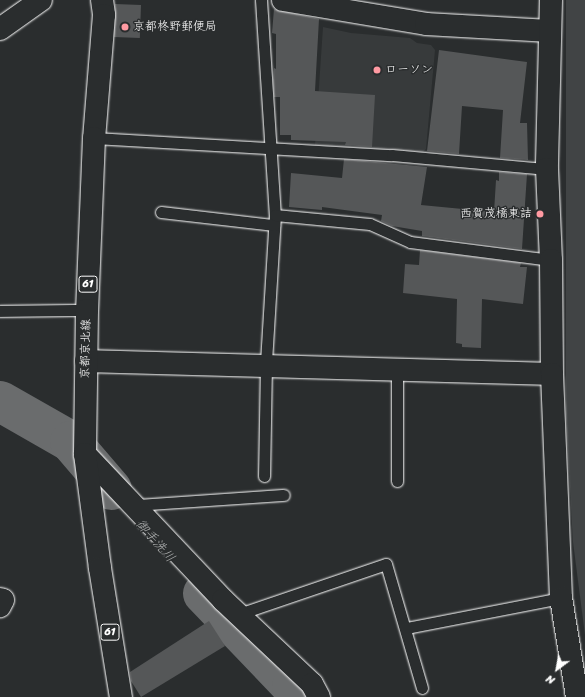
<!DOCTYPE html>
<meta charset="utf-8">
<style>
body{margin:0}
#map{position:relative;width:585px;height:697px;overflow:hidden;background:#2a2d2e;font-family:Sriracha,"Klee One",sans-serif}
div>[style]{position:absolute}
.built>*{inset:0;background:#373a3b}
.green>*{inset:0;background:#414445}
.river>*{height:41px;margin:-20.5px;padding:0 20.5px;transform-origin:20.5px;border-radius:20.5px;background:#6a6c6d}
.building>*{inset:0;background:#555758;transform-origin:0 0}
.roads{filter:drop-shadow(0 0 1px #fff) drop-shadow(0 0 1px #fff)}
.service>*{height:11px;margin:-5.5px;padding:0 5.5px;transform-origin:5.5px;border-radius:5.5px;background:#2a2d2e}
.minor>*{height:22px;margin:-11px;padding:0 11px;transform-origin:11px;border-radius:11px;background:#2a2d2e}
.tertiary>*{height:22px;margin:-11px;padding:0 11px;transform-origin:11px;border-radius:11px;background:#2a2d2e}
.primary>*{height:22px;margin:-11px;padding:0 11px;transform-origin:11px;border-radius:11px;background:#2a2d2e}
.dots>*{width:11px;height:11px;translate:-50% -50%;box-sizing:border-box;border:2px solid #2a2d2e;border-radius:50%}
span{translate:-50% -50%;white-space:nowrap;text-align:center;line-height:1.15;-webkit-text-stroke:3px #2a2d2e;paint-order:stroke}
.shield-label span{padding:1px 3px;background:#2a2d2e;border:1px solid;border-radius:3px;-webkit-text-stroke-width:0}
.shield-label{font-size:11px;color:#fff;font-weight:700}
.poi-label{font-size:12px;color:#fff}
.left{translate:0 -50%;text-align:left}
.right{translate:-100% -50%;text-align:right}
.street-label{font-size:12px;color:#fff}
.water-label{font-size:13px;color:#b4b6b6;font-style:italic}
.north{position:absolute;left:537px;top:649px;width:40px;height:40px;-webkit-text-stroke:3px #2a2d2e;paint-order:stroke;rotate:212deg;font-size:11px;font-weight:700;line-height:16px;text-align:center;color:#fff}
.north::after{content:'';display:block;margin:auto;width:14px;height:18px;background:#fff;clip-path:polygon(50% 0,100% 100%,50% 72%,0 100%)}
</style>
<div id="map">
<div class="built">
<div style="clip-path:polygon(323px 27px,351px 33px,410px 38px,417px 43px,431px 45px,435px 50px,426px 149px,423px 152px,315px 145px)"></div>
</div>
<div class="green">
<div style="clip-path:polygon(566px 0,585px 0,585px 635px,573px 542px,566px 414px)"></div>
</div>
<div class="river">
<div style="left:0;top:401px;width:81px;rotate:29.7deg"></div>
<div style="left:70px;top:441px;width:63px;rotate:49.5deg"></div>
<div style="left:203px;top:593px;width:129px;rotate:46.3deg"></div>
<div style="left:292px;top:686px;width:13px;rotate:61deg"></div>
</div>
<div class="building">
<div style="left:115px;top:4px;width:26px;height:33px;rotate:2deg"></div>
<div style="clip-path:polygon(274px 9px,319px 19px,315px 91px,375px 95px,372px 147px,345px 145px,346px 142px,291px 140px,291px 135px,280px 135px,280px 97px,274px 97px,273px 80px,274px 68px,276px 69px,276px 34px,272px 33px)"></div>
<div style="clip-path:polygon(439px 50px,527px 62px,520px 123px,527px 123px,528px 160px,500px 158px,503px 110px,462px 106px,459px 154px,427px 151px)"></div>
<div style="clip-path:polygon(344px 159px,427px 167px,421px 205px,494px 212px,496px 180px,499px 181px,499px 172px,527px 174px,522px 249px,422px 236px,422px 231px,392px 226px,381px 221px,382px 215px,322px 207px,322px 210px,289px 207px,291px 173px,342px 178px)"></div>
<div style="clip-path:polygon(420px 250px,521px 263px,520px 267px,527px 267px,523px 304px,482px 299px,481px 348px,462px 347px,462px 344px,456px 343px,457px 299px,403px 293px,405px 264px,419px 265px)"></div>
<div style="clip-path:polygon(209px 621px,225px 646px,141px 697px,131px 681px,130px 672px)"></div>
</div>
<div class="roads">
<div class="service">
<div style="left:261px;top:0;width:215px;rotate:86.3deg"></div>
<div style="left:275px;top:215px;width:149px;rotate:93.5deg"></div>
<div style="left:266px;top:364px;width:112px;rotate:91deg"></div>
<div style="left:94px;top:138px;width:298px;rotate:3.3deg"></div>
<div style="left:392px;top:155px;width:156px;rotate:5.2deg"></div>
<div style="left:161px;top:212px;width:114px;rotate:6.6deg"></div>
<div style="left:275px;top:215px;width:95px;rotate:5.4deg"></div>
<div style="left:370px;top:224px;width:44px;rotate:24.2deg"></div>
<div style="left:410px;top:242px;width:142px;rotate:7.3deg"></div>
<div style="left:0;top:311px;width:87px;rotate:-0.7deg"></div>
<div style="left:397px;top:481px;width:112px;rotate:-90deg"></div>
<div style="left:136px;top:505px;width:148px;rotate:-3.9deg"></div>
<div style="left:239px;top:614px;width:155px;rotate:-18.8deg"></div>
<div style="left:386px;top:564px;width:129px;rotate:73.8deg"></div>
<div style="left:406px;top:628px;width:158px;rotate:-11deg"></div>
</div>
<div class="minor">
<div style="left:86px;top:361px;width:466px;rotate:1.6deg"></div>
<div style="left:85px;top:454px;width:201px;rotate:46.6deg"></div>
<div style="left:223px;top:600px;width:122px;rotate:43.3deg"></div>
<div style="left:312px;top:684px;width:15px;rotate:62deg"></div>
<div style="left:0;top:599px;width:3px;rotate:18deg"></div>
<div style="left:3px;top:600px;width:7px;rotate:117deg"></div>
</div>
<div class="tertiary">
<div style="left:283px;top:0;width:145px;rotate:9.5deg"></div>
<div style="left:426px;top:24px;width:124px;rotate:3.2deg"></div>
<div style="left:551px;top:0;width:169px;rotate:91.4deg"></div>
<div style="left:547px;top:169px;width:91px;rotate:87.5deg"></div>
<div style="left:551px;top:260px;width:114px;rotate:89.5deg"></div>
<div style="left:552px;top:374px;width:224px;rotate:87.7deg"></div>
<div style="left:561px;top:598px;width:100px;rotate:80.8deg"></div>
<div style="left:0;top:29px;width:50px;rotate:-35.3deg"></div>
</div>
<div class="primary">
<div style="left:102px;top:0;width:15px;rotate:82deg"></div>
<div style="left:104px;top:15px;width:123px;rotate:94.6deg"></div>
<div style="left:94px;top:138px;width:172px;rotate:92.3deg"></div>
<div style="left:87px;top:310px;width:144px;rotate:90.8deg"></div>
<div style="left:85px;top:454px;width:115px;rotate:82.5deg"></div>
<div style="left:100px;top:568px;width:131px;rotate:80.8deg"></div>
</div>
</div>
<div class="dots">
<div style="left:125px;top:27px;background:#ff9aa2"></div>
<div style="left:377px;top:70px;background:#ff9aa2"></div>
<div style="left:540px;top:214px;background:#ff9aa2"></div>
</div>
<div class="shield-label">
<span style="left:88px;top:284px">61</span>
<span style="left:110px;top:632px">61</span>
</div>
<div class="poi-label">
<span class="left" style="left:133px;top:27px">京都柊野郵便局</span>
<span class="left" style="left:385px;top:70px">ローソン</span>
<span class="right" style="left:532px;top:214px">西賀茂橋東詰</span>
</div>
<div class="street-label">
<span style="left:86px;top:349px;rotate:-89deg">京都京北線</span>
</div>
<div class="water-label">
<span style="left:155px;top:541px;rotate:49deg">御手洗川</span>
</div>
<div class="north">N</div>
</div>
